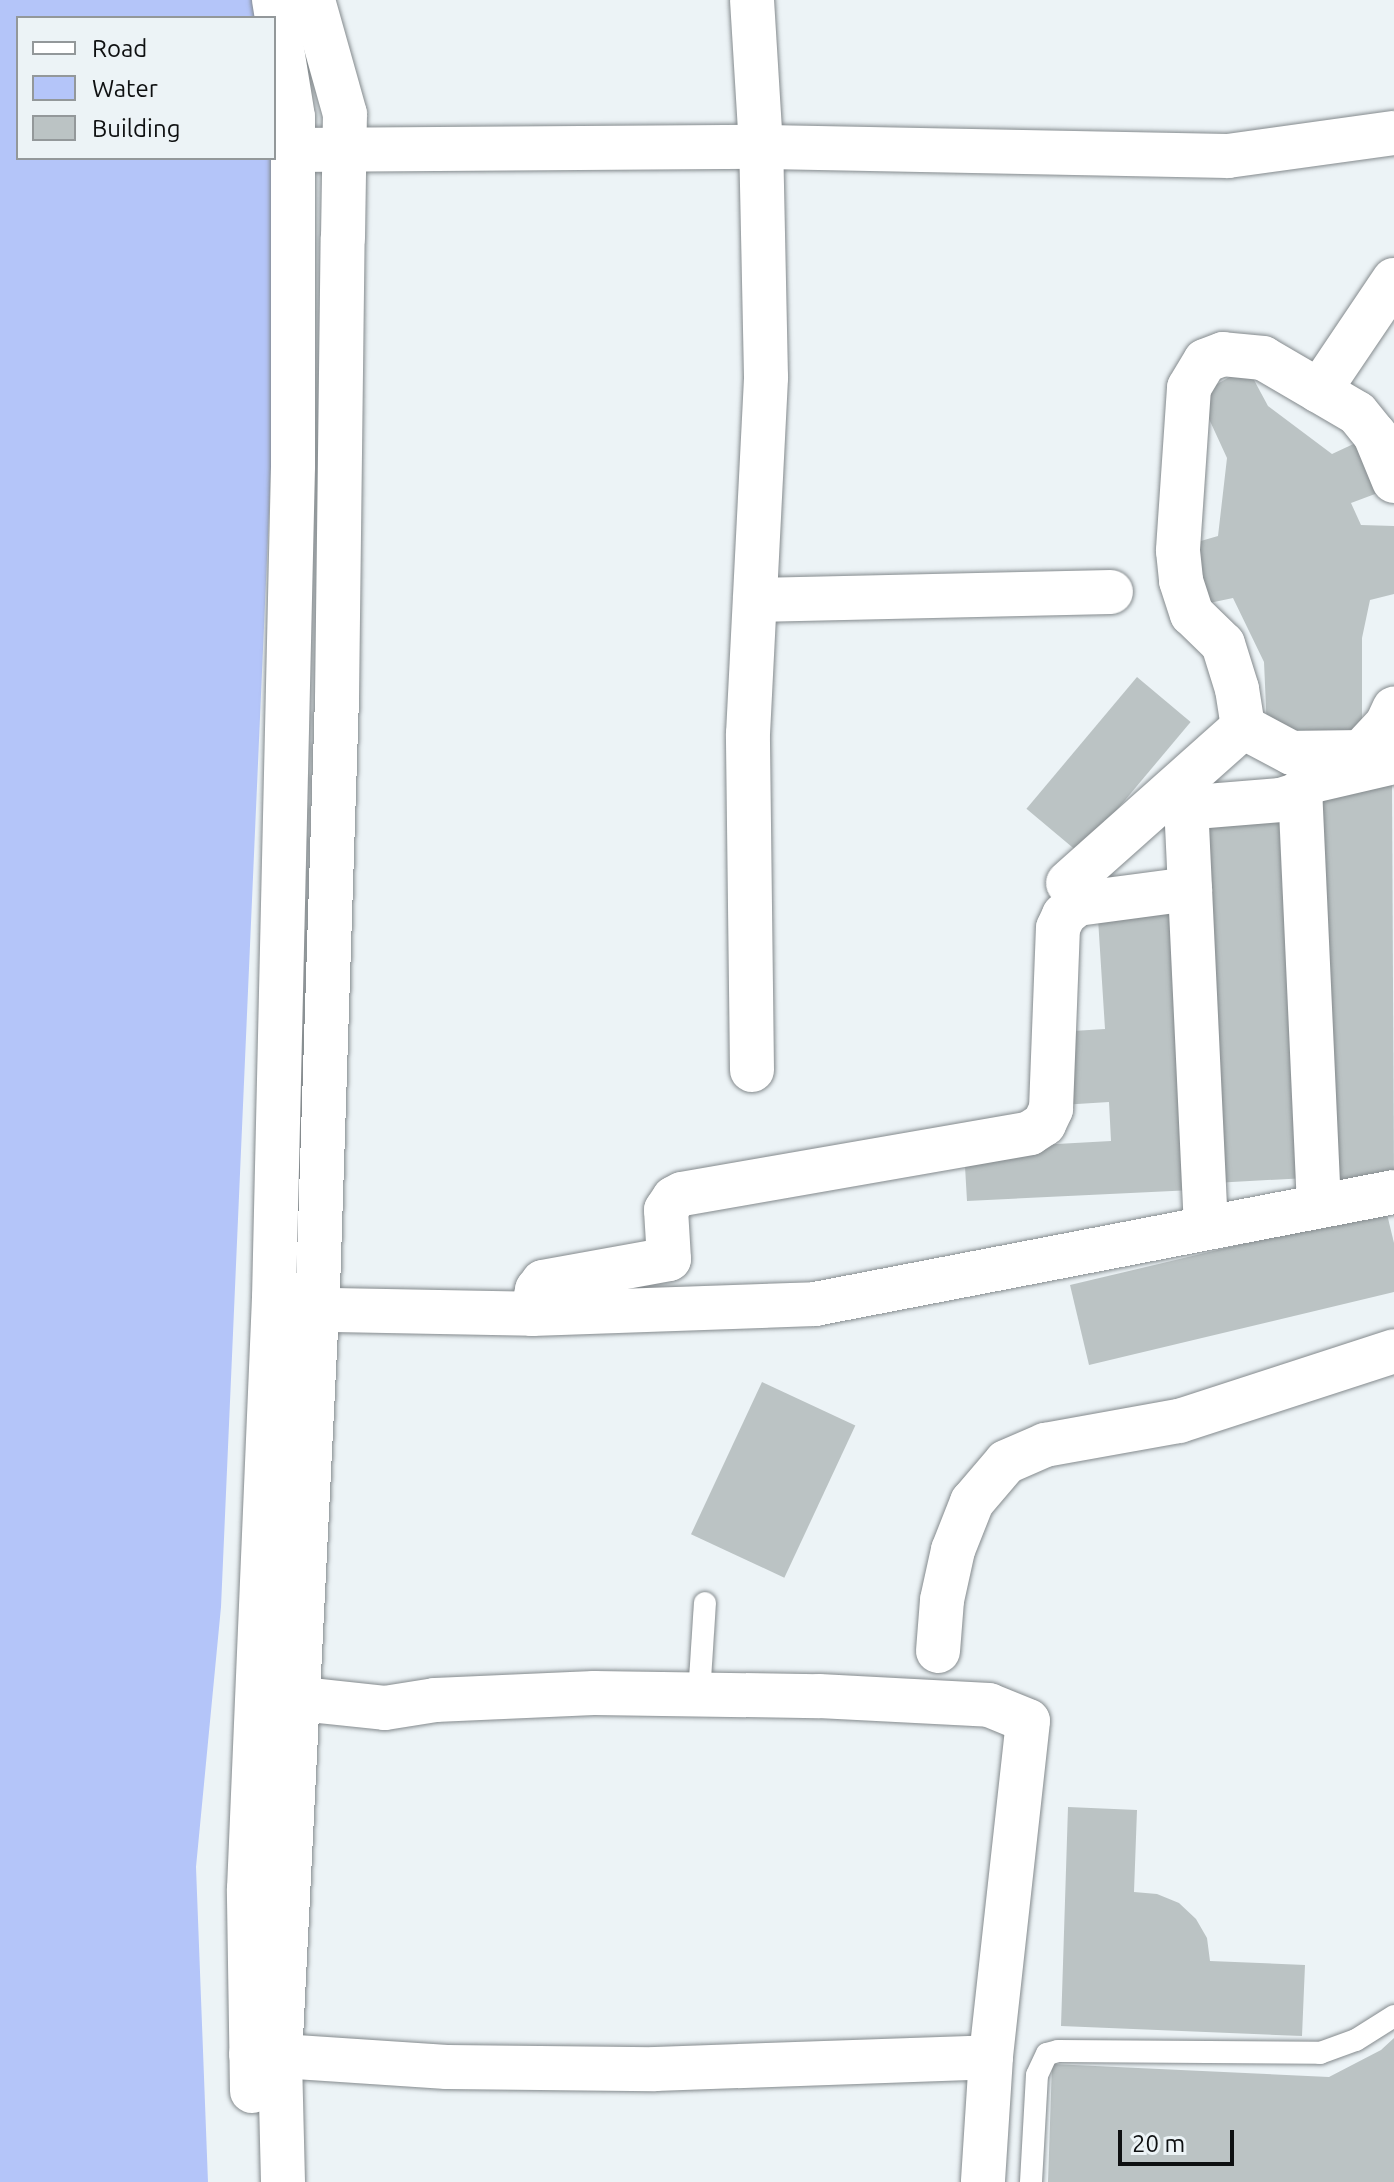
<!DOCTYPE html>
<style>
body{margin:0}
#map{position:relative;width:1394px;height:2182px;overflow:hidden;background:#ecf3f6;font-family:Ubuntu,sans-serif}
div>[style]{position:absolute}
.water>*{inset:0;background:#b4c5f9}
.building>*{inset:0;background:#bbc3c4;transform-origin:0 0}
.roads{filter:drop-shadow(0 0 2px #848a8d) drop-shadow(0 0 2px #848a8d)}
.service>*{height:22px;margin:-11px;padding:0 11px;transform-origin:11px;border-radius:11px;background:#fff}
.minor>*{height:44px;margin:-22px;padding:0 22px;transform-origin:22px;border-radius:22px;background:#fff}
.tertiary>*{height:44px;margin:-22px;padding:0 22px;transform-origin:22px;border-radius:22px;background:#fff}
span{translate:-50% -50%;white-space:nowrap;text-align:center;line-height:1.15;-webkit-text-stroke:7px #ecf3f6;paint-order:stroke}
.legend{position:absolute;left:16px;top:16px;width:260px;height:144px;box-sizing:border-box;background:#ecf3f6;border:2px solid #93989a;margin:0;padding:10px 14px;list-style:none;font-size:24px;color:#0e1011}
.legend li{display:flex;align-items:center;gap:16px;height:40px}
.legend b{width:40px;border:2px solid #93989a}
.scale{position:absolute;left:1118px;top:2130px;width:116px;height:36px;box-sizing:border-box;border:4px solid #0e1011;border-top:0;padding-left:10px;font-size:24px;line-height:28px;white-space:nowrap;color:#0e1011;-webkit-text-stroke:6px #ecf3f6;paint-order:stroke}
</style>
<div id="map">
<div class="water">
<div style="clip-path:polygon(0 0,259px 0,261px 18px,18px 18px,18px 158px,274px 158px,283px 193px,221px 1607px,196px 1867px,208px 2182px,0 2182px)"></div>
</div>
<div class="building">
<div style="clip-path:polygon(1247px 367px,1268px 406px,1332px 454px,1362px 440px,1391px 488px,1351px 503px,1361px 525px,1394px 526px,1394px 594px,1370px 600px,1362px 638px,1362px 730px,1267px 730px,1264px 662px,1233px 598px,1200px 605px,1187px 545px,1218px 536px,1227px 458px,1198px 395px)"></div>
<div style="left:1137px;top:677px;width:70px;height:172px;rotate:40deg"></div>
<div style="clip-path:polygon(1392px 785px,1394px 1182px,1336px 1185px,1314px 788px)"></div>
<div style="left:1279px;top:820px;width:359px;height:84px;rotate:87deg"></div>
<div style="clip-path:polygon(1176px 899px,1193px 1190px,967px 1201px,964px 1149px,1111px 1141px,1109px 1102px,1061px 1105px,1057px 1032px,1105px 1029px,1097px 903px)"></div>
<div style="clip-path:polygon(1386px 1210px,1394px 1243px,1394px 1292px,1089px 1365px,1070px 1285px)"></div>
<div style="left:762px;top:1382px;width:103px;height:168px;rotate:25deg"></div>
<div style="clip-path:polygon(1068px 1807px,1137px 1810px,1134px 1892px,1157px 1894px,1179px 1903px,1196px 1919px,1207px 1938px,1210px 1961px,1305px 1965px,1302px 2036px,1061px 2026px)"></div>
<div style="clip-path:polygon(1394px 2038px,1394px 2182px,1048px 2182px,1052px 2064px,1329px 2077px,1381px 2050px)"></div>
</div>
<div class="roads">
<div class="service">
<div style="left:699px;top:1695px;width:92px;rotate:-86.3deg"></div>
<div style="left:1031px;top:2182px;width:107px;rotate:-86.8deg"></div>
<div style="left:1037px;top:2075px;width:23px;rotate:-65deg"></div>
<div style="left:1047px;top:2054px;width:11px;rotate:-15deg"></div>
<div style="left:1058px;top:2051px;width:262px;rotate:0.4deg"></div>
<div style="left:1320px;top:2053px;width:38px;rotate:-20deg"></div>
<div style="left:1356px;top:2040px;width:45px;rotate:-32.3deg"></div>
</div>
<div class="minor">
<div style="left:293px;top:150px;width:468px;rotate:-0.4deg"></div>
<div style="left:761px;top:147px;width:467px;rotate:1.1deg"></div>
<div style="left:1228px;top:156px;width:168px;rotate:-7.9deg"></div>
<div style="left:1319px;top:391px;width:134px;rotate:-56deg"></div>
<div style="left:1394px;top:481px;width:50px;rotate:-112.4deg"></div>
<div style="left:1375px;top:435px;width:28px;rotate:-129deg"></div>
<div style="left:1357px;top:413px;width:109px;rotate:-149.7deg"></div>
<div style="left:1263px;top:358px;width:40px;rotate:-174.3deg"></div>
<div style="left:1223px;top:354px;width:19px;rotate:159deg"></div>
<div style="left:1205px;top:361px;width:31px;rotate:121deg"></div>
<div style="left:1189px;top:388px;width:163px;rotate:93.9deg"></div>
<div style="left:1178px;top:551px;width:30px;rotate:84deg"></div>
<div style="left:1181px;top:581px;width:35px;rotate:72deg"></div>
<div style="left:1192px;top:614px;width:43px;rotate:44.1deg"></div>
<div style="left:1223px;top:644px;width:47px;rotate:72.7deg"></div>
<div style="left:1237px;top:689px;width:38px;rotate:81deg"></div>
<div style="left:1243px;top:727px;width:55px;rotate:28deg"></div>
<div style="left:1292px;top:753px;width:69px;rotate:-0.8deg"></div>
<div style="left:1361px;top:752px;width:38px;rotate:-47deg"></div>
<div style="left:1387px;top:724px;width:17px;rotate:-65deg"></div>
<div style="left:755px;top:600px;width:356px;rotate:-1.3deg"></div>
<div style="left:1068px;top:883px;width:234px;rotate:-41.7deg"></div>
<div style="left:752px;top:1070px;width:336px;rotate:-90.7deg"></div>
<div style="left:748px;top:734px;width:357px;rotate:-87.1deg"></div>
<div style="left:766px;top:377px;width:230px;rotate:-91.2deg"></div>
<div style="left:761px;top:147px;width:147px;rotate:-93.5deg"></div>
<div style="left:1319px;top:1206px;width:414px;rotate:-92.6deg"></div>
<div style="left:1300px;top:792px;width:16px;rotate:-43deg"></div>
<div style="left:1312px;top:781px;width:84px;rotate:-13deg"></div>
<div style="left:1206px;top:1228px;width:407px;rotate:-92.7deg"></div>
<div style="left:1187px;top:821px;width:16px;rotate:-60deg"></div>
<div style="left:1195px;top:807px;width:86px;rotate:-4.7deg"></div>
<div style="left:1281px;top:800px;width:20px;rotate:-18deg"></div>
<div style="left:280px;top:1309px;width:252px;rotate:1.1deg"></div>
<div style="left:532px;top:1314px;width:283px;rotate:-2deg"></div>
<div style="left:815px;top:1304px;width:590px;rotate:-10.95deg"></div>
<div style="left:532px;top:1314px;width:25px;rotate:-78deg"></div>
<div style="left:537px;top:1290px;width:10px;rotate:-53deg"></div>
<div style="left:543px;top:1282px;width:128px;rotate:-10.3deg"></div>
<div style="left:669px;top:1259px;width:49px;rotate:-93.5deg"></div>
<div style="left:666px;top:1210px;width:14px;rotate:-56deg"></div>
<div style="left:674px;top:1198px;width:9px;rotate:-27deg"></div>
<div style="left:682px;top:1194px;width:353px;rotate:-9.9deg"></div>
<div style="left:1030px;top:1133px;width:17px;rotate:-33deg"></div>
<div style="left:1044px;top:1124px;width:17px;rotate:-65deg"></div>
<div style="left:1051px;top:1109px;width:181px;rotate:-87.8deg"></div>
<div style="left:1058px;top:928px;width:14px;rotate:-65deg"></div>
<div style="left:1064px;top:915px;width:17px;rotate:-40deg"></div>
<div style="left:1077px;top:904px;width:114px;rotate:-7.6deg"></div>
<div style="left:938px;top:1651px;width:51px;rotate:-85.5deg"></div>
<div style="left:942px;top:1600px;width:51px;rotate:-77.6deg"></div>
<div style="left:953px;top:1550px;width:52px;rotate:-68.4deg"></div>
<div style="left:972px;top:1502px;width:52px;rotate:-49.6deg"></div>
<div style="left:1006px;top:1462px;width:43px;rotate:-23.6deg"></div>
<div style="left:1045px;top:1445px;width:136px;rotate:-10.2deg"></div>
<div style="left:1179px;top:1421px;width:226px;rotate:-18deg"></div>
<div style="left:259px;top:1702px;width:42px;rotate:-4.1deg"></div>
<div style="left:301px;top:1699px;width:84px;rotate:6.1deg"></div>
<div style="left:385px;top:1708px;width:51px;rotate:-9.1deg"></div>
<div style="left:435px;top:1700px;width:159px;rotate:-2.5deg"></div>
<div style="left:594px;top:1693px;width:225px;rotate:0.8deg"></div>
<div style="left:819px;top:1696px;width:170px;rotate:3deg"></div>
<div style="left:989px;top:1705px;width:42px;rotate:22.3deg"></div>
<div style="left:1028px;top:1721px;width:338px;rotate:96.3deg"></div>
<div style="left:991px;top:2057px;width:125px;rotate:93.7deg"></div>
<div style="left:251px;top:2054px;width:196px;rotate:3.8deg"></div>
<div style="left:447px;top:2067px;width:208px;rotate:0.6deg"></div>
<div style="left:655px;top:2069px;width:336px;rotate:-2deg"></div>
</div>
<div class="tertiary">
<div style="left:252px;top:2091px;width:202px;rotate:-90.9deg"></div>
<div style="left:249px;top:1889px;width:592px;rotate:-87.58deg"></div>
<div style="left:274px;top:1298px;width:832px;rotate:-88.69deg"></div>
<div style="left:293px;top:466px;width:349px;rotate:-90deg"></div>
<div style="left:293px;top:117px;width:119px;rotate:-99.2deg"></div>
<div style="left:283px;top:2182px;width:124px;rotate:-91.4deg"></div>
<div style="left:280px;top:2058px;width:770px;rotate:-87.17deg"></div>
<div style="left:318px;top:1289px;width:590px;rotate:-88.16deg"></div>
<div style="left:337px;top:699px;width:461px;rotate:-89.3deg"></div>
<div style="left:343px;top:238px;width:124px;rotate:-89.1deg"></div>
<div style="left:345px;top:114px;width:118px;rotate:-105.7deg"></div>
</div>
</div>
<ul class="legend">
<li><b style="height:10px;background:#fff"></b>Road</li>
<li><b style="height:22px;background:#b4c5f9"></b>Water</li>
<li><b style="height:22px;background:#bbc3c4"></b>Building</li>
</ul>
<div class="scale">20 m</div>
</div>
